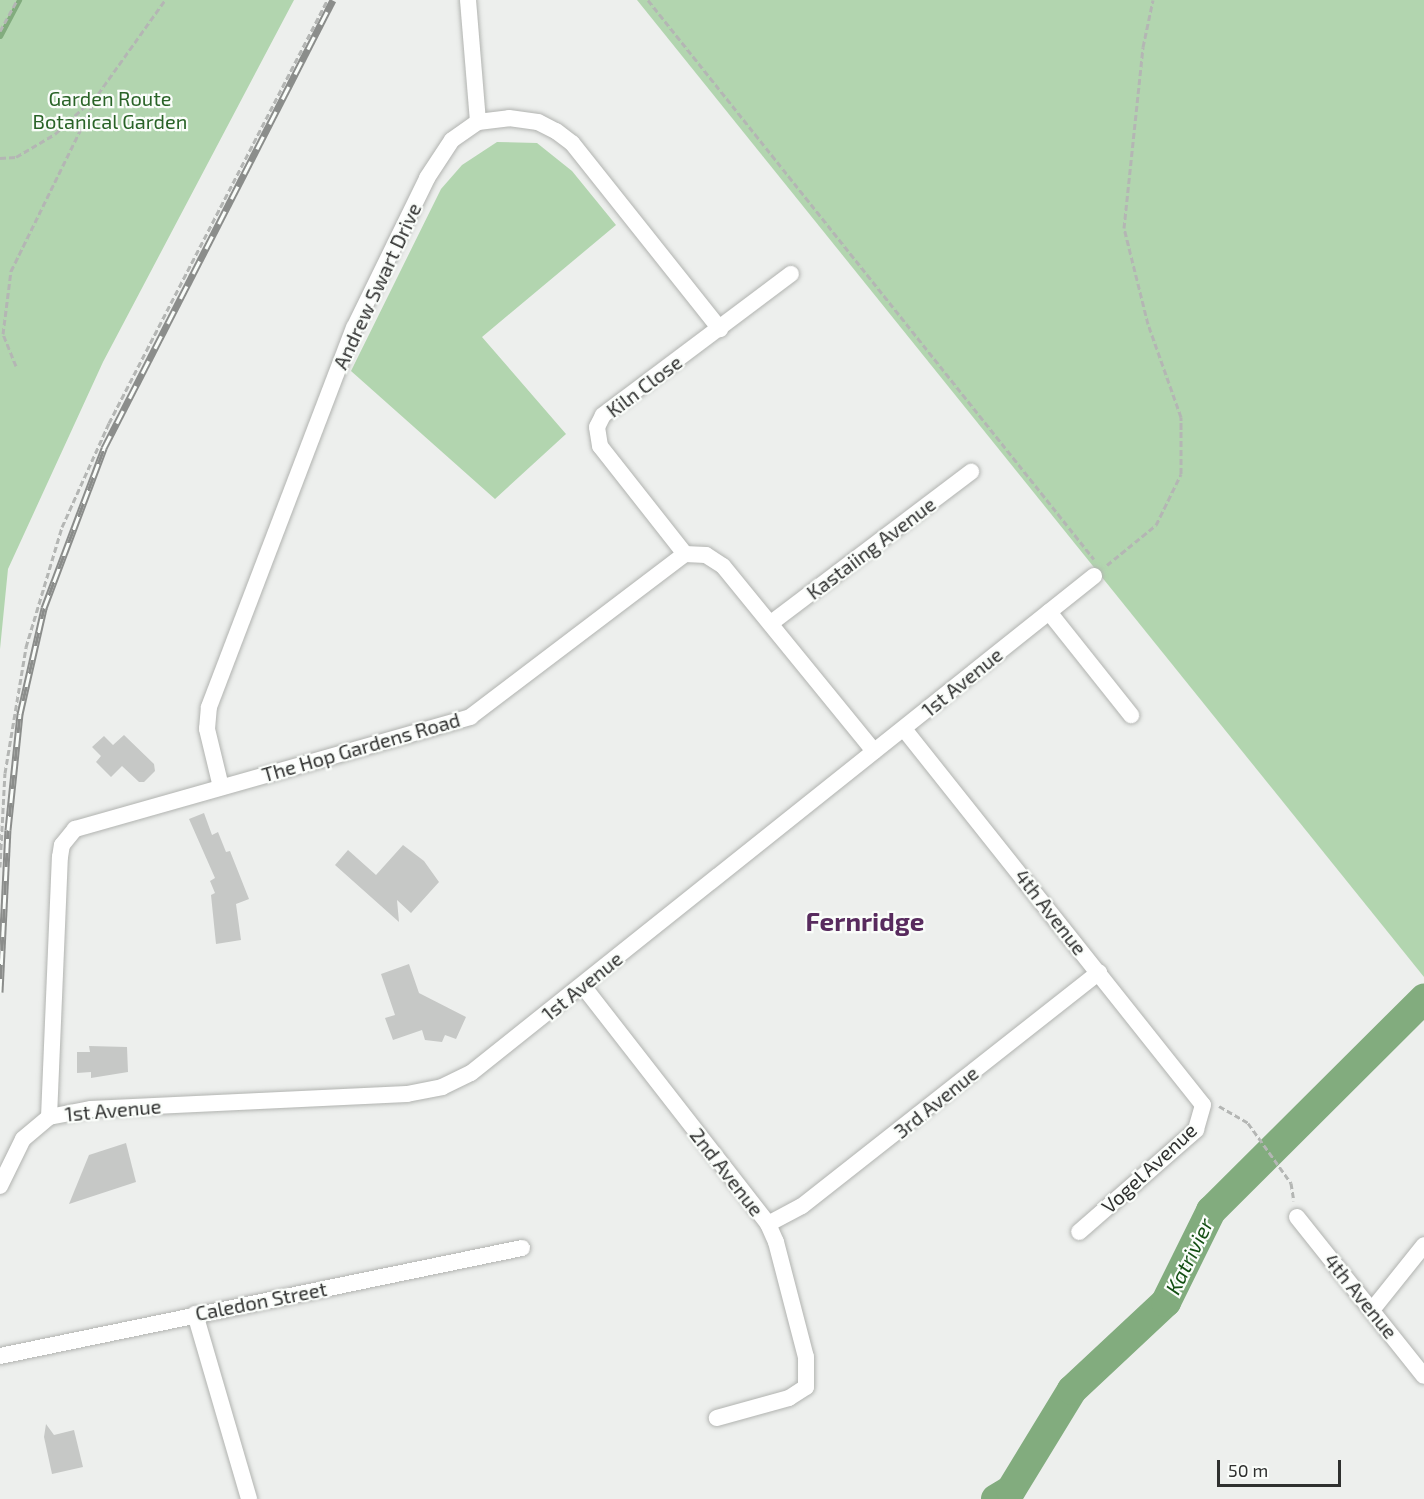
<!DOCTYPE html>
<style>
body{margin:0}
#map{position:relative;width:1424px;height:1499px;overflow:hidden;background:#edefed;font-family:"Exo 2",sans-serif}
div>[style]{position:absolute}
.green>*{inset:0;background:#b2d5af}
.stream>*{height:5px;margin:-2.5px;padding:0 2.5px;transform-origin:2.5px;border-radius:2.5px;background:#82ac7e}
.river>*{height:30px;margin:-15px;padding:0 15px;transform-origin:15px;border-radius:15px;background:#82ac7e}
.building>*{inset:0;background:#c6c8c6}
.path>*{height:3px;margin-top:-1.5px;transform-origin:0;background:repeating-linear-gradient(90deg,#b4b6b4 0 6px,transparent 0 9px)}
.roads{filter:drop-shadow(0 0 2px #b1b3b0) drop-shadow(0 0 2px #b1b3b0)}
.minor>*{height:16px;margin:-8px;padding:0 8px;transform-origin:8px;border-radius:8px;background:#fff}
.rail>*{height:7px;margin-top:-3.5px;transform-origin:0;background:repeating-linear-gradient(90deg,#fafdfa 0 14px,#8b8d8b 0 28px);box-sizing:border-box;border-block:2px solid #8b8d8b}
span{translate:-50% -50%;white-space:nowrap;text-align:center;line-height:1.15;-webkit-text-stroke:4.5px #fafdfa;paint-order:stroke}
.park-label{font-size:20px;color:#296327}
.street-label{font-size:20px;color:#2f302f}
.water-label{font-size:21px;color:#134f12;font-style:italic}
.district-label{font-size:26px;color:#582b5e;font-weight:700}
.scale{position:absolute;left:1217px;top:1460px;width:124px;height:27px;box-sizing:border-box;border:3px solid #2f302f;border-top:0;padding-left:8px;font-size:18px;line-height:21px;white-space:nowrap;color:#2f302f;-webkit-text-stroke:4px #fafdfa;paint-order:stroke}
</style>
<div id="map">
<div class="green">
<div style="clip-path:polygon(0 0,294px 0,103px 362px,8px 569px,0 649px)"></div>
<div style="clip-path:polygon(637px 0,1424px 0,1424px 977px)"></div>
<div style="clip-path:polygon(497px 142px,537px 143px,572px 171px,616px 225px,482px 337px,566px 434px,495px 499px,351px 371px,441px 189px,462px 165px)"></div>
</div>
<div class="stream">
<div style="left:0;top:36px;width:41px;rotate:-62.2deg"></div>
</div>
<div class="river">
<div style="left:996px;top:1499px;width:17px;rotate:-31deg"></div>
<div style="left:1011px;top:1490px;width:117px;rotate:-58.6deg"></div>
<div style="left:1072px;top:1390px;width:129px;rotate:-43.1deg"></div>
<div style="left:1166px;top:1302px;width:102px;rotate:-63.7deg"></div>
<div style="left:1211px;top:1211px;width:301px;rotate:-44.9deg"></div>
</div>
<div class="building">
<div style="clip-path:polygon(124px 735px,154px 764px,155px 771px,144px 782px,139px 782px,122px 766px,111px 777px,96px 762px,101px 756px,92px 747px,104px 736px,113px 745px)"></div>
<div style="clip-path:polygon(204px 813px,212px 835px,218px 832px,226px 852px,230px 851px,249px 899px,236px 904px,241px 940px,216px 944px,211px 895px,215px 893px,210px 881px,215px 878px,189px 819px)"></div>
<div style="clip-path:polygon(403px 845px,424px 861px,439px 882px,411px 913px,397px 900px,399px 922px,335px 865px,348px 850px,376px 875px)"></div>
<div style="clip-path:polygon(409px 964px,419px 993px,466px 1017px,456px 1039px,445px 1035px,442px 1042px,425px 1040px,422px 1030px,393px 1040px,385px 1018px,395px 1015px,381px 974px)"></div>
<div style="clip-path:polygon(89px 1046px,127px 1047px,128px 1072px,91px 1078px,91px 1072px,77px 1073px,77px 1052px,90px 1052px)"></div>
<div style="clip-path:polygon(126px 1143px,136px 1182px,69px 1204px,89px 1155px)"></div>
<div style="clip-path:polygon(46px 1424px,54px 1435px,74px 1430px,83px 1467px,52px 1474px,44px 1437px)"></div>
</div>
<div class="path">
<div style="left:648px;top:0;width:715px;rotate:51.42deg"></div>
<div style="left:0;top:31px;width:35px;rotate:-61deg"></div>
<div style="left:0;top:158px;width:16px;rotate:-4deg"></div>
<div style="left:16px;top:157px;width:45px;rotate:-30.5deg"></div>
<div style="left:55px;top:134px;width:59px;rotate:-42.9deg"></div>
<div style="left:98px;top:94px;width:115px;rotate:-54.5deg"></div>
<div style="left:16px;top:366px;width:35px;rotate:-112deg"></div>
<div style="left:3px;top:334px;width:64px;rotate:-82.8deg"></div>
<div style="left:11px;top:271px;width:197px;rotate:-63.8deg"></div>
<div style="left:1107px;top:565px;width:63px;rotate:-39.2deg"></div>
<div style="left:1156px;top:525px;width:57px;rotate:-63.9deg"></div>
<div style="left:1181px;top:474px;width:57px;rotate:-90deg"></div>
<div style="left:1181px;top:417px;width:99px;rotate:-109.5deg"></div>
<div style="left:1148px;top:324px;width:99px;rotate:-104deg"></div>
<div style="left:1124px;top:228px;width:182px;rotate:-84deg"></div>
<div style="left:1143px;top:47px;width:48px;rotate:-78deg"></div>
<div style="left:0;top:867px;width:94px;rotate:-87deg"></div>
<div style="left:5px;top:773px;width:128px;rotate:-80.5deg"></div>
<div style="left:26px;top:647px;width:125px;rotate:-73.3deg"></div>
<div style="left:62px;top:527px;width:114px;rotate:-65.7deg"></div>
<div style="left:109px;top:423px;width:476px;rotate:-62.7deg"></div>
<div style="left:1219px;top:1106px;width:34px;rotate:30deg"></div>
<div style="left:1248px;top:1123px;width:74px;rotate:54.4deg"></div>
<div style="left:1291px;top:1183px;width:18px;rotate:81deg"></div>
</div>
<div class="roads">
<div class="minor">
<div style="left:468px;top:0;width:122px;rotate:85.3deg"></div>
<div style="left:685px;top:554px;width:137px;rotate:-128.2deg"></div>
<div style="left:600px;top:446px;width:19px;rotate:-99deg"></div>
<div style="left:597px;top:427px;width:13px;rotate:-63deg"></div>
<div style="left:603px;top:415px;width:235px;rotate:-36.9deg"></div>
<div style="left:1049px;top:612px;width:132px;rotate:51.5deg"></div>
<div style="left:771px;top:623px;width:251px;rotate:-37.1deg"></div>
<div style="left:904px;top:729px;width:480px;rotate:51.5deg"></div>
<div style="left:1203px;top:1105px;width:26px;rotate:106deg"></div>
<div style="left:1196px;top:1130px;width:155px;rotate:138.9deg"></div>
<div style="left:221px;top:787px;width:60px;rotate:-103.6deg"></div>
<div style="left:207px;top:729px;width:22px;rotate:-85deg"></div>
<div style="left:209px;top:707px;width:406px;rotate:-69.1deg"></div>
<div style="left:354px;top:328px;width:167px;rotate:-64deg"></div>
<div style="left:427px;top:178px;width:45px;rotate:-56.7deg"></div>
<div style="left:452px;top:140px;width:32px;rotate:-35deg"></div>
<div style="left:478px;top:122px;width:31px;rotate:-7deg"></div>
<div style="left:509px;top:118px;width:29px;rotate:8deg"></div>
<div style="left:538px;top:122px;width:20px;rotate:27deg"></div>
<div style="left:556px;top:131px;width:20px;rotate:37deg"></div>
<div style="left:572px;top:143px;width:238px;rotate:51.5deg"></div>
<div style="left:583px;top:986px;width:301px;rotate:52.1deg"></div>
<div style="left:768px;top:1224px;width:20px;rotate:66deg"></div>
<div style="left:776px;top:1242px;width:119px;rotate:75.4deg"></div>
<div style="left:806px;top:1357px;width:30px;rotate:90deg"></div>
<div style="left:806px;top:1387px;width:20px;rotate:147deg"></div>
<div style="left:789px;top:1398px;width:75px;rotate:164.5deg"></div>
<div style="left:49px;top:1117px;width:260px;rotate:-87.6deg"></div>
<div style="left:60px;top:857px;width:12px;rotate:-81deg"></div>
<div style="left:62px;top:845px;width:21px;rotate:-51deg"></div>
<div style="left:75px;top:829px;width:411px;rotate:-15.8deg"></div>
<div style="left:470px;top:717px;width:270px;rotate:-37.2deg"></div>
<div style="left:685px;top:554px;width:21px;rotate:3deg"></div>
<div style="left:706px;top:555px;width:20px;rotate:33deg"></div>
<div style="left:723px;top:566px;width:239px;rotate:50.8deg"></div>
<div style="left:0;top:1186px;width:52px;rotate:-63.9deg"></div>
<div style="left:23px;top:1139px;width:34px;rotate:-40deg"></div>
<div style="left:49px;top:1117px;width:43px;rotate:-10.8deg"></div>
<div style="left:91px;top:1109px;width:316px;rotate:-2.7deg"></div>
<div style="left:407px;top:1094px;width:36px;rotate:-11deg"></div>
<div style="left:442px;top:1087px;width:32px;rotate:-26deg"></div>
<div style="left:471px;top:1073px;width:797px;rotate:-38.58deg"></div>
<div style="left:1297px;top:1217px;width:203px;rotate:51.4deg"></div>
<div style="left:768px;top:1224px;width:38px;rotate:-28deg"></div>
<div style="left:802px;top:1206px;width:378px;rotate:-38.2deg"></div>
<div style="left:1372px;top:1310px;width:83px;rotate:-51.3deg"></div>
<div style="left:195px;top:1314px;width:193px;rotate:73.7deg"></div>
<div style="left:0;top:1356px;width:533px;rotate:-11.69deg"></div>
</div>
</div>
<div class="rail">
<div style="left:0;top:992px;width:162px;rotate:-87.2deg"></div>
<div style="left:8px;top:830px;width:117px;rotate:-84.1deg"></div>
<div style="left:20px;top:714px;width:109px;rotate:-77.2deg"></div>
<div style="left:44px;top:608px;width:171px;rotate:-69.4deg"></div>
<div style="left:104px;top:448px;width:503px;rotate:-62.93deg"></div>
</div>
<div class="park-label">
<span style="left:110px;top:110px">Garden Route<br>Botanical Garden</span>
</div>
<div class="street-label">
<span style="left:377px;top:286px;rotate:-65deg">Andrew Swart Drive</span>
<span style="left:644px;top:386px;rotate:-37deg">Kiln Close</span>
<span style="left:871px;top:548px;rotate:-37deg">Kastaiing Avenue</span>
<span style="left:962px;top:682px;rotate:-39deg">1st Avenue</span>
<span style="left:361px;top:747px;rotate:-16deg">The Hop Gardens Road</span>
<span style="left:1051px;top:912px;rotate:52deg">4th Avenue</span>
<span style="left:582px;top:986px;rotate:-39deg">1st Avenue</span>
<span style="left:936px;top:1102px;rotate:-39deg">3rd Avenue</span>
<span style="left:113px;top:1110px;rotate:-5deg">1st Avenue</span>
<span style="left:1149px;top:1168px;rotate:-43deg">Vogel Avenue</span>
<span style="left:727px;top:1172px;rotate:52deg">2nd Avenue</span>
<span style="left:1361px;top:1296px;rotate:51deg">4th Avenue</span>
<span style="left:261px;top:1301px;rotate:-11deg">Caledon Street</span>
</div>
<div class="water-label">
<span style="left:1189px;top:1256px;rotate:-64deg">Katrivier</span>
</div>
<div class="district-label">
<span style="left:865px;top:921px">Fernridge</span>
</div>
<div class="scale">50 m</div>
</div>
